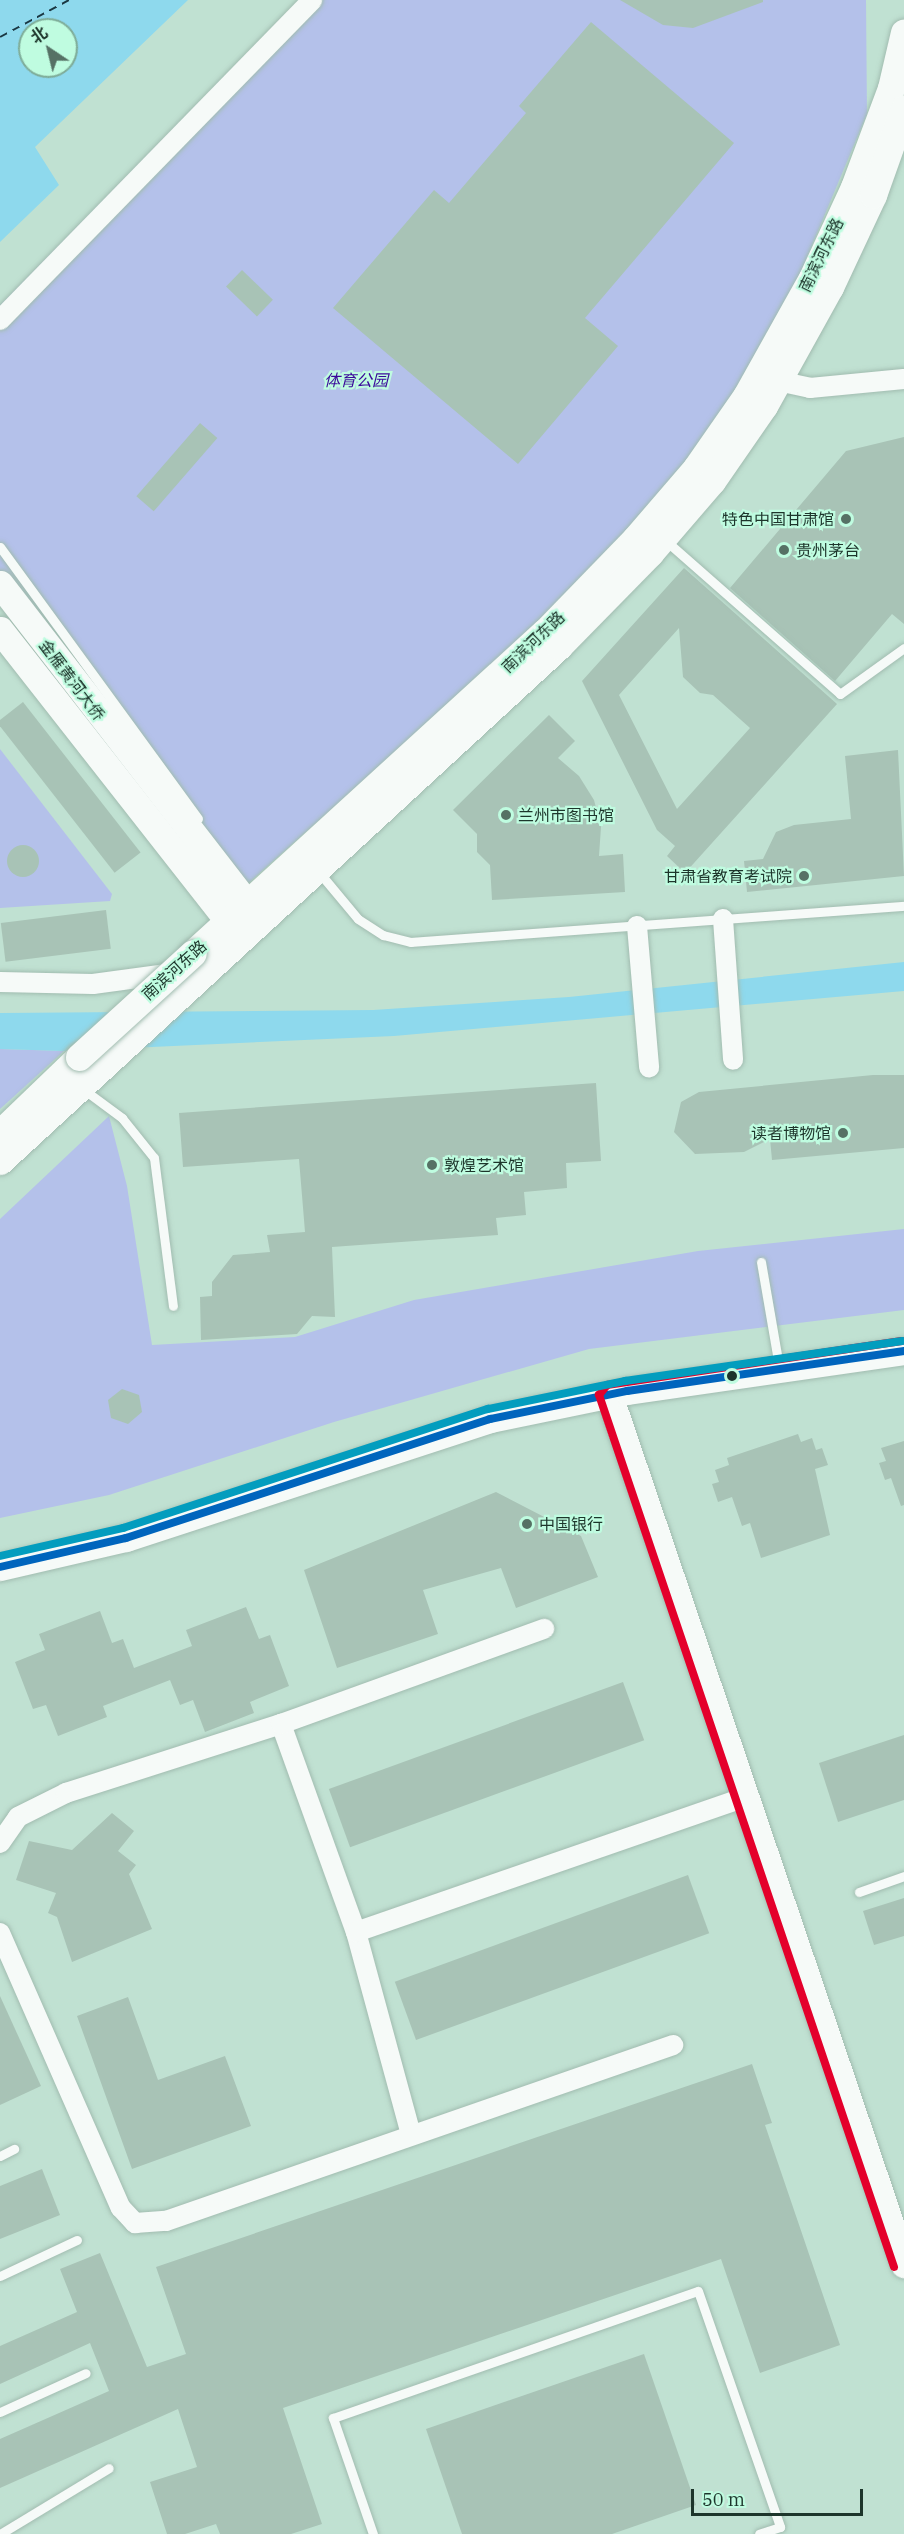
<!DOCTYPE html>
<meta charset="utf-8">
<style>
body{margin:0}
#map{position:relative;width:904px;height:2534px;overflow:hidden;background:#c0e1d2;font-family:"IBM Plex Serif","Noto Sans SC",serif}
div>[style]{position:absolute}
.green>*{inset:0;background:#b4c1ea}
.water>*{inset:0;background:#8ed9ed}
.ferry>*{height:1.5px;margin-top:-0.75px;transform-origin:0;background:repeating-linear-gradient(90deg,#1a3742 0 8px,transparent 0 14px)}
.building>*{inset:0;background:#a8c3b6;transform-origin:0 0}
.round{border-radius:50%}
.roads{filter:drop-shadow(0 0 2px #a1bcb0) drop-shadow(0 0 2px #a1bcb0)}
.lane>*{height:9px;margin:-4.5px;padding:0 4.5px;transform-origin:4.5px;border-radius:4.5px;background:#f6faf8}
.street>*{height:20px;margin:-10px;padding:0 10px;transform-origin:10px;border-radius:10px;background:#f6faf8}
.secondary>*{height:27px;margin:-13.5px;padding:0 13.5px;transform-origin:13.5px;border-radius:13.5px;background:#f6faf8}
.bridges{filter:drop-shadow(0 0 2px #a1bcb0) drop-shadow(0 0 2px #a1bcb0)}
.secondary-bridge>*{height:27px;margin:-13.5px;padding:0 13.5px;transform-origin:13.5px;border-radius:13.5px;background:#f6faf8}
.bus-1>*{height:8px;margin:-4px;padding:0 4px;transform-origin:4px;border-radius:4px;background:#0065bd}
.bus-2>*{height:8px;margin:-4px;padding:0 4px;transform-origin:4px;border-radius:4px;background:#e4002b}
.bus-3>*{height:8px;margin:-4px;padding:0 4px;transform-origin:4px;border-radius:4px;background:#039dbe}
.dots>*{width:16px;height:16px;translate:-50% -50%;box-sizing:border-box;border:3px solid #bffce0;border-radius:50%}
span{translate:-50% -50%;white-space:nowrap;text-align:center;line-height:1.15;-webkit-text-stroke:4.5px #bffce0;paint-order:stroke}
.street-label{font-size:16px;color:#1d352b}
.park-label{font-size:16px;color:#3a089a;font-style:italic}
.poi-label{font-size:16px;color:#1d352b}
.right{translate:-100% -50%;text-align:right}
.left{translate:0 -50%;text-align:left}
.north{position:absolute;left:18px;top:18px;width:60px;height:60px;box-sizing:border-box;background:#bffce0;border:2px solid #7eac98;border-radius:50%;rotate:325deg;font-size:16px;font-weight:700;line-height:24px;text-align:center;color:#1d352b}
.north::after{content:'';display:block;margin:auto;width:21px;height:27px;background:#567165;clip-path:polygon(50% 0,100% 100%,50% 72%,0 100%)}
.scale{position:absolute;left:691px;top:2489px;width:172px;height:27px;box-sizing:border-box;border:3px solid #1d352b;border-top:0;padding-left:8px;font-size:18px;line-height:21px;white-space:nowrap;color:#1d352b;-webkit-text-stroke:4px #bffce0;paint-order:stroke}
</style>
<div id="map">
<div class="green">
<div style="clip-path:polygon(299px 0,866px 0,867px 114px,753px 386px,575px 593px,235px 895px,0 575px,0 305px)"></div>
<div style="clip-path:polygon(0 749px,112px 894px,110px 901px,0 908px)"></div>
<div style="clip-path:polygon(0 1049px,64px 1051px,0 1109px)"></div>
<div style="clip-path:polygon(109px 1116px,127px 1186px,152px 1345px,295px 1337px,414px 1300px,698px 1251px,904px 1229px,904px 1310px,589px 1349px,334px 1422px,109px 1495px,0 1518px,0 1219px)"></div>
</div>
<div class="water">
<div style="clip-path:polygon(evenodd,0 0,188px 0,35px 147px,59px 185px,0 242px,0 0,30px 30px,66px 30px,66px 66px,30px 66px,30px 30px)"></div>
<div style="clip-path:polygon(904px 962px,904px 991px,394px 1036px,64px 1051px,0 1049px,0 1013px,373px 1010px,569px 997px)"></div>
</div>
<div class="ferry">
<div style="left:0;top:37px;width:78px;rotate:-28.2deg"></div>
</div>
<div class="building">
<div style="clip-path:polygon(620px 0,763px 0,763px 2px,693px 28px,663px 25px)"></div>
<div style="clip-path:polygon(591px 22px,734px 143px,585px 318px,618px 346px,518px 464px,333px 308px,434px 190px,449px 203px,526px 113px,519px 106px)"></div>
<div style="left:242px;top:270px;width:43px;height:23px;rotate:44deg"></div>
<div style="left:200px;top:423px;width:23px;height:97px;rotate:41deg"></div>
<div style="clip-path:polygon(904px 437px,904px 624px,892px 614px,835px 681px,730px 588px,846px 451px)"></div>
<div style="clip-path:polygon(evenodd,684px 568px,837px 704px,685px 873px,667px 856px,675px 846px,657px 830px,582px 681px,684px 568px,679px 628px,683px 677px,700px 693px,713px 695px,750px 728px,677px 809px,619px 695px,679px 628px)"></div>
<div style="left:23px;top:702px;width:191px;height:33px;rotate:52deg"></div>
<div style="clip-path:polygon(549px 715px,575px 741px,558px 758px,579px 776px,594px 800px,601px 827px,599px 856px,623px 854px,625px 892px,492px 900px,490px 865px,477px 852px,477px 834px,453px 810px)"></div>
<div style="clip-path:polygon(898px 750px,904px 876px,747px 892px,744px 861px,763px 859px,776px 832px,794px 825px,851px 819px,845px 756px)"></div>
<div class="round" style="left:7px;top:845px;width:32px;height:32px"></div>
<div style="left:106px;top:910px;width:39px;height:106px;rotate:83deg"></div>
<div style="clip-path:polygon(873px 1075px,904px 1075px,904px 1148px,772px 1160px,770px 1139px,744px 1152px,695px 1154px,674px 1132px,681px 1102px,699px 1092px)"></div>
<div style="clip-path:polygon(596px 1083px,601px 1161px,566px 1163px,567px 1188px,524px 1192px,526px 1215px,496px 1218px,498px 1235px,332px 1247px,335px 1317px,312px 1316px,297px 1334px,201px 1340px,200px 1297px,212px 1296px,212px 1282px,233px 1255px,270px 1252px,267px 1235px,305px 1232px,299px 1159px,183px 1167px,179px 1113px)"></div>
<div style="clip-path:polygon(122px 1389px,139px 1395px,142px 1412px,128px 1424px,111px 1418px,108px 1400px)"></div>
<div style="clip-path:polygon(798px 1434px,801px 1442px,812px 1438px,816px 1450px,822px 1448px,828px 1465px,815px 1469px,830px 1535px,761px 1558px,750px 1523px,742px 1526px,732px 1497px,718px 1502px,712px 1484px,719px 1482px,715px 1470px,729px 1465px,727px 1458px)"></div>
<div style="clip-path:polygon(904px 1441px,904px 1505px,901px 1506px,891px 1478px,885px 1480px,879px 1463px,886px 1461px,881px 1448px)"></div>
<div style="clip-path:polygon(496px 1492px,581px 1536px,598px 1577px,516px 1608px,501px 1568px,423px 1590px,438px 1634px,337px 1668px,304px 1570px)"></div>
<div style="clip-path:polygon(246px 1607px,259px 1639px,270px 1635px,289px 1686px,250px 1702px,254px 1713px,205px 1732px,193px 1700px,180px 1705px,170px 1680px,103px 1706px,107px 1717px,58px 1736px,46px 1705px,33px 1709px,15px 1662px,45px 1650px,39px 1634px,100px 1611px,112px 1643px,123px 1639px,134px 1668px,192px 1646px,186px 1630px)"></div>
<div style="left:623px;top:1682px;width:62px;height:313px;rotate:70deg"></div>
<div style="clip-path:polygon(904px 1735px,904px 1800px,838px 1822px,819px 1763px)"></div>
<div style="clip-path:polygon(112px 1813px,134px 1831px,118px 1851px,136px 1865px,129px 1874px,152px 1929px,72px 1962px,57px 1917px,48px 1913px,56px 1893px,16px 1880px,29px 1841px,72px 1850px)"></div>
<div style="left:688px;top:1875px;width:62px;height:312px;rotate:70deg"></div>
<div style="clip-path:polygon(904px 1898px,904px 1936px,874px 1945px,863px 1911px)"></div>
<div style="clip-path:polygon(0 1996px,41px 2086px,0 2105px)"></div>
<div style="clip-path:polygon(128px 1997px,158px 2080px,225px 2056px,251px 2126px,132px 2169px,77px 2016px)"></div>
<div style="clip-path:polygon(752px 2064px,772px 2123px,765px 2125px,840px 2345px,760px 2373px,721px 2259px,283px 2408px,322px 2524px,291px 2534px,220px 2534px,216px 2524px,185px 2534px,167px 2534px,150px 2482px,197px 2467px,178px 2409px,0 2488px,0 2439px,109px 2391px,90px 2343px,0 2384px,0 2346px,77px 2312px,60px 2269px,100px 2253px,147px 2367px,186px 2354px,156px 2267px)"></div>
<div style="clip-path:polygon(42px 2169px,60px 2215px,0 2239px,0 2186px)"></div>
<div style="clip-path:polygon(644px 2354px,696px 2505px,612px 2534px,462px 2534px,426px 2429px)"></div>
</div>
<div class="roads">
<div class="lane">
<div style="left:665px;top:540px;width:233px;rotate:41.3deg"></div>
<div style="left:840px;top:694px;width:79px;rotate:-35.7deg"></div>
<div style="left:0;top:547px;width:336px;rotate:53.9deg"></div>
<div style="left:318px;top:871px;width:62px;rotate:50.2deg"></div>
<div style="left:358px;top:919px;width:30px;rotate:33deg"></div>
<div style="left:383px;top:935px;width:29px;rotate:14deg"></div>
<div style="left:411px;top:942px;width:494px;rotate:-4.2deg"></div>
<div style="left:83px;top:1089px;width:49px;rotate:36.6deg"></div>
<div style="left:122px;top:1118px;width:51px;rotate:51.3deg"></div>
<div style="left:154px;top:1158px;width:149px;rotate:82.7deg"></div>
<div style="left:761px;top:1262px;width:106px;rotate:80.2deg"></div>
<div style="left:859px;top:1892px;width:48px;rotate:-19.6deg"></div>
<div style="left:0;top:2156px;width:16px;rotate:-27deg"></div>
<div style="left:0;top:2276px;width:85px;rotate:-25.1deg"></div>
<div style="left:0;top:2412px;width:94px;rotate:-24.4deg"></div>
<div style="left:0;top:2534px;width:127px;rotate:-31.2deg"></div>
<div style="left:373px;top:2534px;width:123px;rotate:-109deg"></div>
<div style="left:333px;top:2418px;width:386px;rotate:-19.2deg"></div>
<div style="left:698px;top:2291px;width:250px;rotate:70.8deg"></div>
<div style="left:780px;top:2527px;width:22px;rotate:162deg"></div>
</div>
<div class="street">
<div style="left:0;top:320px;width:447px;rotate:-45.7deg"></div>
<div style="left:778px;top:381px;width:33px;rotate:12deg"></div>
<div style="left:810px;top:388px;width:94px;rotate:-5.5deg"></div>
<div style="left:723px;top:919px;width:141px;rotate:85.9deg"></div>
<div style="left:637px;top:926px;width:142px;rotate:85.1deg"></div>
<div style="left:0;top:982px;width:93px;rotate:1.2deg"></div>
<div style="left:93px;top:984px;width:82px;rotate:-7.7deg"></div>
<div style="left:281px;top:1724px;width:221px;rotate:70.2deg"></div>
<div style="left:356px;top:1932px;width:210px;rotate:74.8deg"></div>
<div style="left:0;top:1843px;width:32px;rotate:-55deg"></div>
<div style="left:18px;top:1817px;width:54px;rotate:-26.6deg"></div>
<div style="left:66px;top:1793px;width:226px;rotate:-17.8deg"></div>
<div style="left:281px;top:1724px;width:280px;rotate:-19.9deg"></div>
<div style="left:356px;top:1932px;width:412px;rotate:-19.1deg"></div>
<div style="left:0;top:1933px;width:300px;rotate:66.3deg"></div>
<div style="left:121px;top:2208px;width:21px;rotate:47deg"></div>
<div style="left:135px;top:2223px;width:31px;rotate:-4deg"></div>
<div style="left:166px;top:2221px;width:537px;rotate:-19.14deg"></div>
</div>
<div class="secondary">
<div style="left:0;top:584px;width:421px;rotate:52.3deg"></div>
<div style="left:0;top:630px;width:386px;rotate:51.9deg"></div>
<div style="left:193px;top:953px;width:476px;rotate:-42.4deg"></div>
<div style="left:545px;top:632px;width:129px;rotate:-45.9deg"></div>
<div style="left:635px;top:539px;width:94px;rotate:-49.3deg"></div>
<div style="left:696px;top:468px;width:88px;rotate:-55.2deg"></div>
<div style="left:746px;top:396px;width:135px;rotate:-60.8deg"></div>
<div style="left:812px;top:278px;width:100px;rotate:-65.2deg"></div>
<div style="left:854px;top:187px;width:106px;rotate:-69.5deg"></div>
<div style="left:891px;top:88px;width:57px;rotate:-76.9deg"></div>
<div style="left:0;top:1133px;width:110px;rotate:-43.9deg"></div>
<div style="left:0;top:1161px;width:760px;rotate:-42.65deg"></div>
<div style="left:559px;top:646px;width:130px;rotate:-45.6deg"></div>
<div style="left:650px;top:553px;width:95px;rotate:-49.3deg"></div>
<div style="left:712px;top:481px;width:91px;rotate:-55.3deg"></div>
<div style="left:764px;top:406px;width:136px;rotate:-61deg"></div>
<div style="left:830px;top:287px;width:102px;rotate:-64.9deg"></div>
<div style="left:873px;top:195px;width:92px;rotate:-70.4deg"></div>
<div style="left:609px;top:1395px;width:918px;rotate:71.25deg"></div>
<div style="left:0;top:1567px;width:129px;rotate:-13deg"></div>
<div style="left:126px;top:1538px;width:383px;rotate:-18.1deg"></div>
<div style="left:490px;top:1419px;width:140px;rotate:-11.6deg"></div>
<div style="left:627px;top:1391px;width:280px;rotate:-8.2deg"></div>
</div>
</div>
<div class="bridges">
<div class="secondary-bridge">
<div style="left:79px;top:1057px;width:154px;rotate:-42.4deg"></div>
</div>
</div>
<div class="bus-1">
<div style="left:0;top:1567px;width:129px;rotate:-13deg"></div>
<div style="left:126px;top:1538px;width:383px;rotate:-18.1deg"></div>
<div style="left:490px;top:1419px;width:140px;rotate:-11.6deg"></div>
<div style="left:627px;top:1391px;width:280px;rotate:-8.2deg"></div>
</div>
<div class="bus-2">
<div style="left:894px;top:2267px;width:921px;rotate:-108.69deg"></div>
<div style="left:599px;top:1395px;width:13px;rotate:-51deg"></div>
<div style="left:607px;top:1385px;width:298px;rotate:-8.5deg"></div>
</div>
<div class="bus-3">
<div style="left:0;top:1556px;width:126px;rotate:-12.8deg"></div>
<div style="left:123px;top:1528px;width:384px;rotate:-18.1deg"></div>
<div style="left:488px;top:1409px;width:140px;rotate:-11.6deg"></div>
<div style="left:625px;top:1381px;width:280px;rotate:-8.2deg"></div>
</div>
<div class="dots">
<div style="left:846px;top:519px;background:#567165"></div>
<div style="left:784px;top:550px;background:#567165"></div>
<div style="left:506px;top:815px;background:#567165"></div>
<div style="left:804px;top:876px;background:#567165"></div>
<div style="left:843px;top:1133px;background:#567165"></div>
<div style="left:432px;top:1165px;background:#567165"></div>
<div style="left:732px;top:1376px;background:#1d352b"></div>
<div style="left:527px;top:1524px;background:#567165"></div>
</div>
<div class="street-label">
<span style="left:821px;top:255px;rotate:-64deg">南滨河东路</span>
<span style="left:533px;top:642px;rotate:-44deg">南滨河东路</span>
<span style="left:72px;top:680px;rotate:53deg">金雁黄河大侨</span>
<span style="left:174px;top:970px;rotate:-42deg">南滨河东路</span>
</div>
<div class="park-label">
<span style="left:356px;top:380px">体育公园</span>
</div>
<div class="poi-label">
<span class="right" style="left:834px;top:519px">特色中国甘肃馆</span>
<span class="left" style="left:796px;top:550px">贵州茅台</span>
<span class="left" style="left:518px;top:815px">兰州市图书馆</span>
<span class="right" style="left:792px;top:876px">甘肃省教育考试院</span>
<span class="right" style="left:831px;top:1133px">读者博物馆</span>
<span class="left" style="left:444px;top:1165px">敦煌艺术馆</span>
<span class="left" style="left:539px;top:1524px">中国银行</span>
</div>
<div class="north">北</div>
<div class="scale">50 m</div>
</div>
